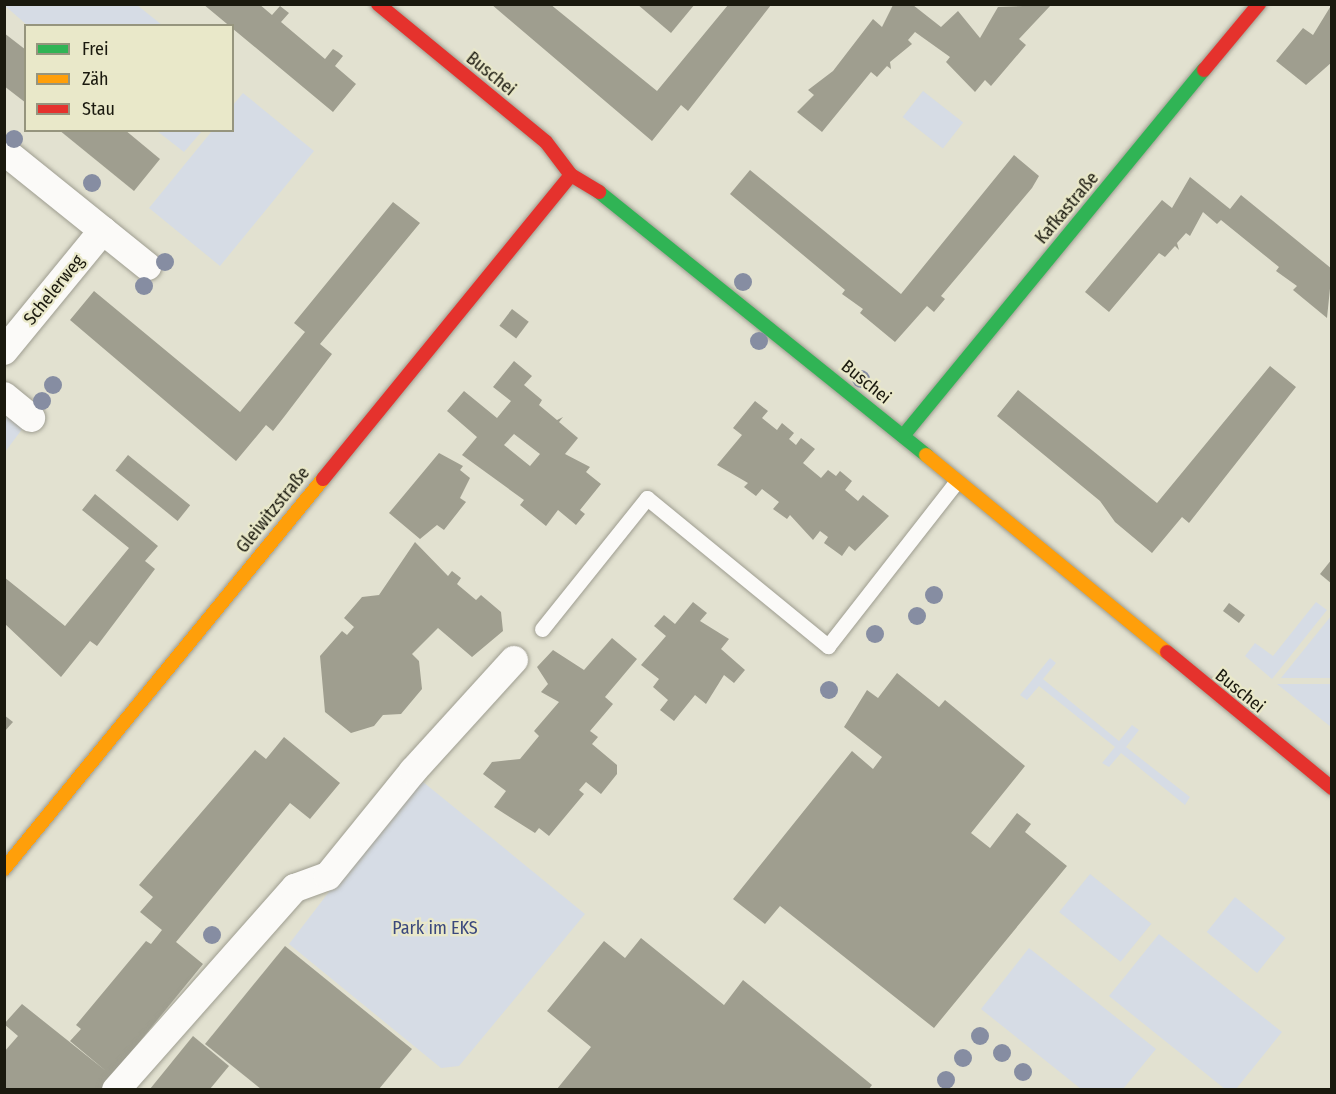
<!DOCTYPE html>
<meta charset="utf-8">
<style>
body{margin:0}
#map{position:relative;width:1336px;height:1094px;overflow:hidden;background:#e2e1d0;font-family:"Fira Sans Condensed",sans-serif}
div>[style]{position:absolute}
.green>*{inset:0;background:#d6dce5;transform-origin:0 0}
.building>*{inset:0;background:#9f9e8f;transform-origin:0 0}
.roads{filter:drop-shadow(0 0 2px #9e9d90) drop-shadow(0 0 2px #9e9d90)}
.lane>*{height:15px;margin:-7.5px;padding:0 7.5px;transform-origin:7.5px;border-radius:7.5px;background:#fbfaf8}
.street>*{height:28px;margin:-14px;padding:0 14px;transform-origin:14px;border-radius:14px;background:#fbfaf8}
.fast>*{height:14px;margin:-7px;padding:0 7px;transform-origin:7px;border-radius:7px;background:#30b455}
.slow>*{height:14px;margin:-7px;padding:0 7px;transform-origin:7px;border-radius:7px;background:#ff9f0a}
.jam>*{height:14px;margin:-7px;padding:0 7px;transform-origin:7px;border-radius:7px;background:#e5322d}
.trees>*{width:18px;height:18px;margin:-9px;border-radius:50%;background:#868da2}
span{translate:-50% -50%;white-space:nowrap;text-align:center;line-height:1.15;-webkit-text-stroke:4.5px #e9e8c9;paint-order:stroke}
.street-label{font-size:18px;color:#1a190e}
.park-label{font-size:18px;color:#3a487d}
.frame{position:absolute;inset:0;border:6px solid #1a190e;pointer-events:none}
.legend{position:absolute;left:24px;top:24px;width:210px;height:108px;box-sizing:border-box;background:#e9e8c9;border:2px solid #96957e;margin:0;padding:8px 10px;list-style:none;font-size:18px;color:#1a190e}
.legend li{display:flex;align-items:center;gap:12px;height:30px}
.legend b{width:30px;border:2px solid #96957e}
</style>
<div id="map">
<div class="green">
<div style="clip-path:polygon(4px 5px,137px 5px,162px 25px,27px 25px)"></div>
<div style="left:923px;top:91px;width:51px;height:33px;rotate:38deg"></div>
<div style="clip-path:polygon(243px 93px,314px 151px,220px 266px,149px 208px,212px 131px,232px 130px,233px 105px)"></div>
<div style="clip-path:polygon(157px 131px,202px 131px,184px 152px)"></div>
<div style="clip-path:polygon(4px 414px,23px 428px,5px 452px,4px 452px)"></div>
<div style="clip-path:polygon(1316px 602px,1327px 610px,1272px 679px,1245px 656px,1255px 643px,1273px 656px)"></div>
<div style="clip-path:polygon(1331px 616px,1331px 678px,1281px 678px)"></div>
<div style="clip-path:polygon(1050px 658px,1056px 663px,1043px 679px,1119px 741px,1132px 725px,1139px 730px,1126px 747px,1190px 797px,1185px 805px,1121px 753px,1109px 767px,1102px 763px,1115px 747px,1039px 686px,1027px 700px,1020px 695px)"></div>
<div style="clip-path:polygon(1277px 684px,1331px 684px,1331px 727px)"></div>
<div style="clip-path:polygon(417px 777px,585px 914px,459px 1066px,441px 1068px,289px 944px)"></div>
<div style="left:1090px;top:874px;width:79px;height:49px;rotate:39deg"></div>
<div style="left:1235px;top:897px;width:65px;height:45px;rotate:39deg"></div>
<div style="clip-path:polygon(1159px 934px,1282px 1032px,1236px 1089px,1225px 1089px,1109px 996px)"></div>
<div style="clip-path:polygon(1029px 948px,1156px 1049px,1123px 1089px,1081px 1089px,981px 1009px)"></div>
</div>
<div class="building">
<div style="clip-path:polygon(203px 4px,259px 4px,272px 15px,280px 6px,289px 13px,281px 22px,325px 59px,333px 49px,338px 52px,343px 56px,335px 66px,356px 84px,333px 112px)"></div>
<div style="clip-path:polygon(491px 4px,550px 4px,657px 91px,728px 5px,771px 5px,688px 111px,681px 105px,652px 141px)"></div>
<div style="clip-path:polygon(637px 4px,695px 4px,671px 33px)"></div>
<div style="clip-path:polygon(1332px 4px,1332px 62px,1306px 85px,1276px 61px,1303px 28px,1313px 35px)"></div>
<div style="clip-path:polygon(893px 5px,913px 5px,941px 27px,958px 11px,980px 38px,998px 7px,1051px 5px,1019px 39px,1026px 45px,991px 86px,985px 80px,975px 92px,946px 62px,950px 57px,915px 32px,908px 40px,912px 44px,890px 62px,891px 69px,887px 66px,877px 77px,871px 72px,822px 132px,797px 112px,814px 95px,808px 90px,833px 71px,873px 19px,882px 27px)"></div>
<div style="clip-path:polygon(4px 33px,26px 50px,26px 103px,4px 86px)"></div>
<div style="clip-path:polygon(59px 130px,125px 130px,160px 159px,134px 191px)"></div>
<div style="clip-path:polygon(1014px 155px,1039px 176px,1032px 188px,941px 296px,945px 299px,934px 312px,927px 306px,895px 342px,860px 313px,863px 309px,842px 294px,845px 290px,730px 194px,750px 170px,901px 294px)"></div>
<div style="clip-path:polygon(1190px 177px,1230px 209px,1241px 195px,1332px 269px,1327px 318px,1293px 290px,1297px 286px,1276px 271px,1279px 267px,1221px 220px,1217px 224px,1203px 212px,1190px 236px,1186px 233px,1177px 243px,1179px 250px,1175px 246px,1165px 257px,1159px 253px,1109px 312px,1085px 292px,1162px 200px,1172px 208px)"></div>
<div style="clip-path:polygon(393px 202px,420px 223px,320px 344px,332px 354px,284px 417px,273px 431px,266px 425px,236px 461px,70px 320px,94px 291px,240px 412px,305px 332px,294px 323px)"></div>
<div style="left:512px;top:309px;width:21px;height:21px;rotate:37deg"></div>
<div style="clip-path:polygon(evenodd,514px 361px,532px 376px,524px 385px,542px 400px,539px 405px,557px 420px,563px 417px,559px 422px,578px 438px,565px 454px,590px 467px,586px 472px,601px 484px,580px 510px,585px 514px,576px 525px,558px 510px,546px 526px,520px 505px,524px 500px,462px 455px,477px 437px,447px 411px,464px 391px,497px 418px,511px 401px,493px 387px,514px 361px,514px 434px,540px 454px,530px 466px,504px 445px,514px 434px)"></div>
<div style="clip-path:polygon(1270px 366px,1296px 387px,1189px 523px,1182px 517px,1152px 553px,1115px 522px,1100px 501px,997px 416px,1018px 390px,1157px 503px)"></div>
<div style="clip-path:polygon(755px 401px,768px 411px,762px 418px,777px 430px,782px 423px,794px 433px,789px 439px,796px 445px,801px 438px,815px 449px,803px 463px,821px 478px,828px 470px,836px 476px,840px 471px,852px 481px,845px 490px,858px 501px,863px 495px,889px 516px,855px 551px,849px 546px,842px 556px,824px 543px,828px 537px,820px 531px,813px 540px,790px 515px,787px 519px,773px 509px,779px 502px,762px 489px,756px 496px,744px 487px,748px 483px,717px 465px,742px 435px,733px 428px)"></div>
<div style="clip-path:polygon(439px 453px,463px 466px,460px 470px,470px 478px,460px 498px,466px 502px,444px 530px,437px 525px,420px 539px,389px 513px)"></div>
<div style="left:128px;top:455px;width:80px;height:20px;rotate:39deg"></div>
<div style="clip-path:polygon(95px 494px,158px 546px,145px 561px,155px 569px,97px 646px,90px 641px,61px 677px,4px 623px,4px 577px,65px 626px,129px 548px,82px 510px)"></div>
<div style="clip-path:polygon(415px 542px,448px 576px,452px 571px,461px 578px,457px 584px,476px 600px,481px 595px,501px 612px,503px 631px,472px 657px,438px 628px,412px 654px,419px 661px,422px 689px,401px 714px,383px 715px,374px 726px,351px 733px,325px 712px,320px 656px,342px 631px,347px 635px,354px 627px,344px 618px,362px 597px,379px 595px)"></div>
<div style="clip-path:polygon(1332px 559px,1332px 584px,1320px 574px)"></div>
<div style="clip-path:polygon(693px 602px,707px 613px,700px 621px,729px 639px,721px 649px,745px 670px,734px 683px,724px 675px,706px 704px,695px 695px,674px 721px,660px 710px,668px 700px,653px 687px,659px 679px,641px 665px,666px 636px,654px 626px,664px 615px,675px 624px)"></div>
<div style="left:1229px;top:603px;width:20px;height:10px;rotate:37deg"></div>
<div style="clip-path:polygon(612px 638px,637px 659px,605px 697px,613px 704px,590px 731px,598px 737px,592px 744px,617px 765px,617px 774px,601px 794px,586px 782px,579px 790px,584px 794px,549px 836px,539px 828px,535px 833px,494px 807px,506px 791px,483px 774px,492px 762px,520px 759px,539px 736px,534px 731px,559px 702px,541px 692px,548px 684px,537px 667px,553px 650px,584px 670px)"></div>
<div style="clip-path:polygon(897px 673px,939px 707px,945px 700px,1025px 766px,971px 833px,990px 848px,1017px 813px,1031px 824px,1025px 832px,1067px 866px,934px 1028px,780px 906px,765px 924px,733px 899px,852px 751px,873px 769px,882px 757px,844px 727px,867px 690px,878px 698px)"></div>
<div style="clip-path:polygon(4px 715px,13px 722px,4px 732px)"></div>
<div style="clip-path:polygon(284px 737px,340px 783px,310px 819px,290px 803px,176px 942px,203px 964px,101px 1089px,4px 1089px,4px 1052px,18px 1036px,4px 1024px,22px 1004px,106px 1071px,70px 1041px,81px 1029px,76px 1025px,146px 941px,151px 944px,162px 930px,140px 912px,153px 897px,139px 885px,255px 750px,266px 759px)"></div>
<div style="clip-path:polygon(641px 938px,724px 1005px,743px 980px,872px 1085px,869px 1089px,557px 1089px,591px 1047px,547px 1011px,604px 941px,625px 958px)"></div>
<div style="clip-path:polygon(285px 946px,412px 1049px,379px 1089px,261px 1089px,205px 1044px)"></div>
<div style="clip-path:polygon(193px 1036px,229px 1066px,210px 1089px,150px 1089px)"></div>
</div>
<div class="roads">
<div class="lane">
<div style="left:542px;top:629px;width:168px;rotate:-51.3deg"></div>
<div style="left:647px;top:498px;width:234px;rotate:39.3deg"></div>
<div style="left:828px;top:646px;width:208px;rotate:-52deg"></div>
</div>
<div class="street">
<div style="left:4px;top:151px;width:184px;rotate:38.8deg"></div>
<div style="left:4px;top:351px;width:156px;rotate:-50.7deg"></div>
<div style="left:4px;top:396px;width:35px;rotate:39deg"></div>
<div style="left:116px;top:1090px;width:270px;rotate:-48.5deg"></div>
<div style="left:295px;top:888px;width:35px;rotate:-20deg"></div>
<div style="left:328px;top:876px;width:135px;rotate:-51deg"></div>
<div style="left:413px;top:771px;width:150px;rotate:-47.7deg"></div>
</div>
<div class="fast">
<div style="left:599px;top:192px;width:420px;rotate:38.8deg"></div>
<div style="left:903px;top:436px;width:474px;rotate:-50.6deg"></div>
</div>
<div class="slow">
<div style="left:926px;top:455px;width:311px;rotate:39.3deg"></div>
<div style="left:4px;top:869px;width:504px;rotate:-50.72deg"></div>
</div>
<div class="jam">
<div style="left:378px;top:4px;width:217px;rotate:39.4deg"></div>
<div style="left:546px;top:142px;width:41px;rotate:52.9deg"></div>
<div style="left:571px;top:175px;width:33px;rotate:31deg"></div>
<div style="left:1204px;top:70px;width:86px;rotate:-50.2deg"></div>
<div style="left:323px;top:479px;width:392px;rotate:-50.8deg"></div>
<div style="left:1167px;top:652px;width:214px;rotate:39.5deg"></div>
</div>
</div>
<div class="trees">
<div style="left:14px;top:139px"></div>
<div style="left:92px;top:183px"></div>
<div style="left:165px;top:262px"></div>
<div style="left:743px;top:282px"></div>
<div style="left:144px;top:286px"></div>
<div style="left:759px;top:341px"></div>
<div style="left:861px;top:379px"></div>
<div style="left:53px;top:385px"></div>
<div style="left:42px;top:401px"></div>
<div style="left:934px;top:595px"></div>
<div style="left:917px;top:616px"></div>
<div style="left:875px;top:634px"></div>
<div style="left:829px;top:690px"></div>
<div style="left:212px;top:935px"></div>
<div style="left:980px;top:1036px"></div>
<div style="left:1002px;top:1053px"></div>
<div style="left:963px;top:1058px"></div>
<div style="left:1023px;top:1072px"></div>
<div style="left:946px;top:1080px"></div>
</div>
<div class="street-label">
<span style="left:491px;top:74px;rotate:39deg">Buschei</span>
<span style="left:1067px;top:208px;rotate:-50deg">Kafkastraße</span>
<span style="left:54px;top:290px;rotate:-51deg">Schelerweg</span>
<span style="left:866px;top:382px;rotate:39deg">Buschei</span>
<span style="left:273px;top:510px;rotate:-51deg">Gleiwitzstraße</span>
<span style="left:1240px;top:691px;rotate:39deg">Buschei</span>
</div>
<div class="park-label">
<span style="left:435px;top:928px">Park im EKS</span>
</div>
<div class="frame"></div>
<ul class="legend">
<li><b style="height:8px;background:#30b455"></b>Frei</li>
<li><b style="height:8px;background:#ff9f0a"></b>Zäh</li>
<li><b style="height:8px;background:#e5322d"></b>Stau</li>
</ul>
</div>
